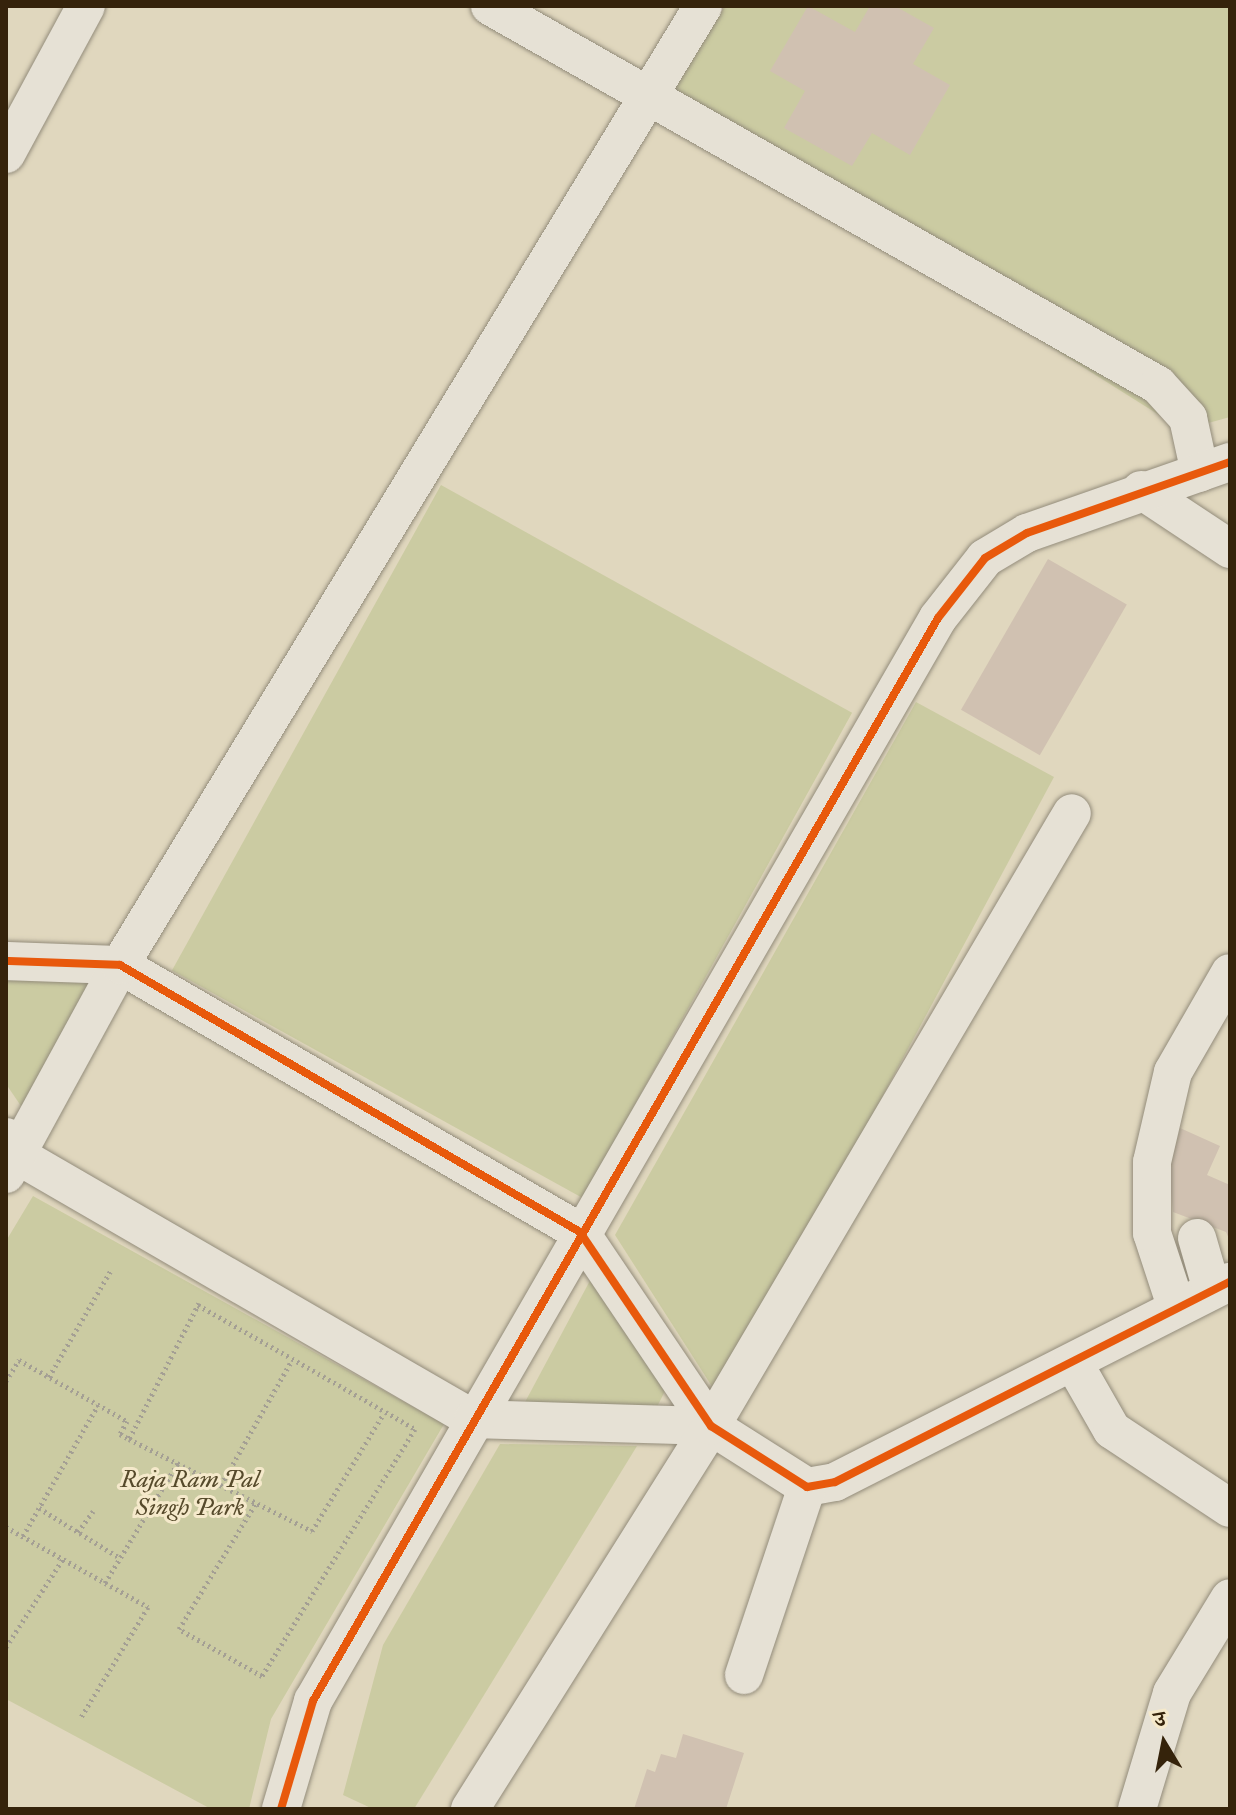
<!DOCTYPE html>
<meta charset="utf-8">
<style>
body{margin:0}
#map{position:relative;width:1236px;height:1815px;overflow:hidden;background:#e0d7be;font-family:"IM FELL Great Primer","Noto Serif Devanagari",serif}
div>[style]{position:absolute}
.green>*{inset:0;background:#cbcba2;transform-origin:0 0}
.building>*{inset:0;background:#d0c1b1;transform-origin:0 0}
.path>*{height:5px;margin-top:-2.5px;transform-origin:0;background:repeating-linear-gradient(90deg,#a49f94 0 2px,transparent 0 6px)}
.roads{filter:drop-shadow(0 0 2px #938c7b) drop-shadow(0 0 2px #938c7b)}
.minor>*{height:38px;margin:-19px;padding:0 19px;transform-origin:19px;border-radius:19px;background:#e6e1d5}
.cycleway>*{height:8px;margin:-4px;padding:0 4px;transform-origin:4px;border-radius:4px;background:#e8590c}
span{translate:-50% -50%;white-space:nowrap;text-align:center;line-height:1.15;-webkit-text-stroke:6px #f5e9cb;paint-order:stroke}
.park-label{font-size:24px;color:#564a2b;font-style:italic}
.frame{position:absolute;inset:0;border:8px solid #35230b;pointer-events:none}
.north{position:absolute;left:1124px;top:1703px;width:80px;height:80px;-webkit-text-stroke:6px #f5e9cb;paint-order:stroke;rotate:350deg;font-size:22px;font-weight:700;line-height:32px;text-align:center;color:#35230b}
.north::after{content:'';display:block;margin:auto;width:28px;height:36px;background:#35230b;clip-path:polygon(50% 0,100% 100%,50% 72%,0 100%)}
</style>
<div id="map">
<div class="green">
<div style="clip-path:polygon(725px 6px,1230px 6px,1230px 417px,1183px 430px,664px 104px)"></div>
<div style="left:441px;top:485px;width:470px;height:555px;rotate:29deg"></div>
<div style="clip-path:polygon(916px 702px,1054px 777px,720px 1399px,615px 1235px)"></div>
<div style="clip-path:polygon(6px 977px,89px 983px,23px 1109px,6px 1084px)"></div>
<div style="clip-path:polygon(33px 1196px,444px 1424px,271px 1719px,249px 1809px,211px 1809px,6px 1699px,6px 1241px)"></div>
<div style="clip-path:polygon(593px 1275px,669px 1383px,654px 1413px,524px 1404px)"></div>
<div style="clip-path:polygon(500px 1444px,637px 1446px,414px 1809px,373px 1809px,343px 1795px,383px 1645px)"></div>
</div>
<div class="building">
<div style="clip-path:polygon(808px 6px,855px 32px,870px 6px,895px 6px,934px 28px,913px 64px,950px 85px,910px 155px,872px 133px,852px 166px,784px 128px,805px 91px,770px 71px)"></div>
<div style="left:1048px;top:559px;width:91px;height:174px;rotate:30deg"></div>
<div style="clip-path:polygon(1180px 1128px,1220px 1146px,1207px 1175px,1230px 1185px,1230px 1241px,1226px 1232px,1173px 1212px,1169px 1171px)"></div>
<div style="clip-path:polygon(683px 1734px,744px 1753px,726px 1809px,634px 1809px,647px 1769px,655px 1772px,661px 1754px,676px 1758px)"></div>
</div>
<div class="path">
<div style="left:199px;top:1303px;width:153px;rotate:117.2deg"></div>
<div style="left:129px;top:1439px;width:205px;rotate:26.7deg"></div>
<div style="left:312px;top:1531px;width:138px;rotate:-58.6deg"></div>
<div style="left:198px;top:1305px;width:250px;rotate:29.7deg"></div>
<div style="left:415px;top:1429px;width:291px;rotate:121.8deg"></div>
<div style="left:262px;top:1676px;width:95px;rotate:-150.5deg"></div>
<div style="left:179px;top:1629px;width:148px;rotate:-58.6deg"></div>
<div style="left:49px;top:1377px;width:124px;rotate:-59.9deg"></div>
<div style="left:6px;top:1381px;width:25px;rotate:-58deg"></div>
<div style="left:19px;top:1360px;width:124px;rotate:29.5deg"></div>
<div style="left:127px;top:1421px;width:15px;rotate:118deg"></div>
<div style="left:120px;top:1434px;width:10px;rotate:29deg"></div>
<div style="left:221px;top:1485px;width:142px;rotate:-60.4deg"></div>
<div style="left:39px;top:1508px;width:95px;rotate:31.7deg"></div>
<div style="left:6px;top:1527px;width:163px;rotate:29.4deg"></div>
<div style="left:148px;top:1607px;width:129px;rotate:121.3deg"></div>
<div style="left:78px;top:1532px;width:26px;rotate:-54deg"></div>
<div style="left:23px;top:1536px;width:151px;rotate:-60.2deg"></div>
<div style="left:105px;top:1583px;width:140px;rotate:-58.7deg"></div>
<div style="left:6px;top:1647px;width:105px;rotate:-57.1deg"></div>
</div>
<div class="roads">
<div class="minor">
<div style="left:490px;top:6px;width:768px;rotate:29.57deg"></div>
<div style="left:1158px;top:385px;width:45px;rotate:47.7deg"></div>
<div style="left:1188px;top:418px;width:56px;rotate:77.7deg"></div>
<div style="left:6px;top:154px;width:168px;rotate:-61.6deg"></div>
<div style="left:1141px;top:490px;width:107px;rotate:33.5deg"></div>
<div style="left:6px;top:961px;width:114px;rotate:2deg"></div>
<div style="left:120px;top:965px;width:532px;rotate:30.13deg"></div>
<div style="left:580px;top:1232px;width:234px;rotate:56deg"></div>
<div style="left:711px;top:1426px;width:114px;rotate:32.4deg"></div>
<div style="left:807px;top:1487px;width:28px;rotate:-10deg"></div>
<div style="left:835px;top:1482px;width:443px;rotate:-26.9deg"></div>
<div style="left:6px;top:1137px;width:21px;rotate:59deg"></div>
<div style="left:17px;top:1155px;width:527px;rotate:30.07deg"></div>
<div style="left:473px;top:1419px;width:238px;rotate:1.7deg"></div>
<div style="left:6px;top:1174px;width:238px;rotate:-61.4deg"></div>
<div style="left:120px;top:965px;width:1122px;rotate:-58.7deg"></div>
<div style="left:1197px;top:1238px;width:54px;rotate:73.9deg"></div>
<div style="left:1176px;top:1306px;width:77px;rotate:-108.2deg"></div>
<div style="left:1152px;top:1233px;width:71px;rotate:-90deg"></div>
<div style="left:1152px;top:1162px;width:92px;rotate:-76.9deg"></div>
<div style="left:1173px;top:1072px;width:114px;rotate:-60.1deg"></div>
<div style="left:1073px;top:1362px;width:78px;rotate:60.2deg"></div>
<div style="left:1112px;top:1430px;width:141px;rotate:33.5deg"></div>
<div style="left:744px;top:1675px;width:198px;rotate:-71.5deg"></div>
<div style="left:281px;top:1809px;width:113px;rotate:-73.5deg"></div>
<div style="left:313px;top:1701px;width:1250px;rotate:-60.01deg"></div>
<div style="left:938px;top:618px;width:76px;rotate:-51.9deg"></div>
<div style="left:985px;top:558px;width:49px;rotate:-30.8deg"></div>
<div style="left:1027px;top:533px;width:215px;rotate:-19.3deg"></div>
<div style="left:470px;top:1809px;width:453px;rotate:-57.8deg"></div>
<div style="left:711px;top:1426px;width:711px;rotate:-59.51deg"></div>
<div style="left:1137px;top:1809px;width:121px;rotate:-73.2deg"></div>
<div style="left:1172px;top:1693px;width:111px;rotate:-58.6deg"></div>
</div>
</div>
<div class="cycleway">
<div style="left:6px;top:961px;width:114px;rotate:2deg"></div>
<div style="left:120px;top:965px;width:532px;rotate:30.13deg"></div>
<div style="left:580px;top:1232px;width:234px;rotate:56deg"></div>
<div style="left:711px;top:1426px;width:114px;rotate:32.4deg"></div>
<div style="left:807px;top:1487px;width:28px;rotate:-10deg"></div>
<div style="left:835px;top:1482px;width:443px;rotate:-26.9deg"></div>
<div style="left:281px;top:1809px;width:113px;rotate:-73.5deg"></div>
<div style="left:313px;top:1701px;width:1250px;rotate:-60.01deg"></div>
<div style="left:938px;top:618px;width:76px;rotate:-51.9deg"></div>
<div style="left:985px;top:558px;width:49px;rotate:-30.8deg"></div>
<div style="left:1027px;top:533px;width:215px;rotate:-19.3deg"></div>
</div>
<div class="park-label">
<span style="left:190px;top:1494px">Raja Ram Pal<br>Singh Park</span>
</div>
<div class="frame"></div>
<div class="north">उ</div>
</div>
